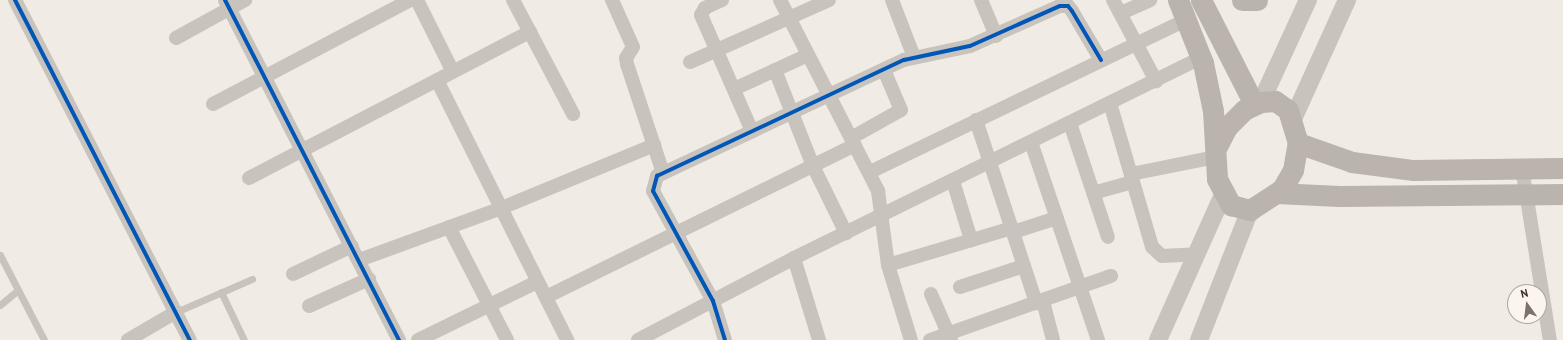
<!DOCTYPE html>
<style>
body{margin:0}
#map{position:relative;width:1563px;height:340px;overflow:hidden;background:#f0ebe5;font-family:"PT Sans",sans-serif}
div>[style]{position:absolute}
.service>*{height:7px;margin:-3.5px;padding:0 3.5px;transform-origin:3.5px;border-radius:3.5px;background:#c9c3be}
.minor>*{height:14px;margin:-7px;padding:0 7px;transform-origin:7px;border-radius:7px;background:#c9c3be}
.tertiary>*{height:18px;margin:-9px;padding:0 9px;transform-origin:9px;border-radius:9px;background:#c9c3be}
.secondary>*{height:21px;margin:-10.5px;padding:0 10.5px;transform-origin:10.5px;border-radius:10.5px;background:#bab3ae}
.cycleway>*{height:4px;margin:-2px;padding:0 2px;transform-origin:2px;border-radius:2px;background:#0057b8}
span{translate:-50% -50%;white-space:nowrap;text-align:center;line-height:1.15;-webkit-text-stroke:3.5px #fbf5ee;paint-order:stroke}
.north{position:absolute;left:1507px;top:284px;width:40px;height:40px;box-sizing:border-box;background:#fbf5ee;border:1px solid #aea6a0;border-radius:50%;rotate:346deg;font-size:11px;font-weight:700;line-height:16px;text-align:center;color:#3b302b}
.north::after{content:'';display:block;margin:auto;width:14px;height:18px;background:#7a716c;clip-path:polygon(50% 0,100% 100%,50% 72%,0 100%)}
</style>
<div id="map">
<div class="service">
<div style="left:0;top:255px;width:96px;rotate:62.6deg"></div>
<div style="left:221px;top:292px;width:53px;rotate:64.4deg"></div>
<div style="left:0;top:305px;width:23px;rotate:-40deg"></div>
<div style="left:176px;top:312px;width:83px;rotate:-23.5deg"></div>
</div>
<div class="minor">
<div style="left:15px;top:0;width:382px;rotate:62.8deg"></div>
<div style="left:225px;top:0;width:382px;rotate:62.9deg"></div>
<div style="left:417px;top:0;width:80px;rotate:63.4deg"></div>
<div style="left:513px;top:0;width:129px;rotate:62.2deg"></div>
<div style="left:612px;top:0;width:51px;rotate:65.9deg"></div>
<div style="left:633px;top:47px;width:13px;rotate:122deg"></div>
<div style="left:626px;top:58px;width:6px;rotate:81deg"></div>
<div style="left:627px;top:64px;width:115px;rotate:71.7deg"></div>
<div style="left:722px;top:0;width:19px;rotate:155deg"></div>
<div style="left:705px;top:8px;width:8px;rotate:120deg"></div>
<div style="left:701px;top:15px;width:127px;rotate:66.3deg"></div>
<div style="left:780px;top:0;width:215px;rotate:62.8deg"></div>
<div style="left:878px;top:191px;width:75px;rotate:82.3deg"></div>
<div style="left:888px;top:265px;width:78px;rotate:73deg"></div>
<div style="left:892px;top:0;width:61px;rotate:68.9deg"></div>
<div style="left:981px;top:0;width:39px;rotate:67deg"></div>
<div style="left:1113px;top:0;width:92px;rotate:62deg"></div>
<div style="left:1121px;top:13px;width:32px;rotate:-24deg"></div>
<div style="left:176px;top:38px;width:79px;rotate:-28.8deg"></div>
<div style="left:690px;top:62px;width:152px;rotate:-24deg"></div>
<div style="left:775px;top:70px;width:103px;rotate:68.4deg"></div>
<div style="left:813px;top:166px;width:75px;rotate:63.8deg"></div>
<div style="left:437px;top:80px;width:291px;rotate:63.4deg"></div>
<div style="left:734px;top:89px;width:81px;rotate:-24.7deg"></div>
<div style="left:1110px;top:103px;width:150px;rotate:73.7deg"></div>
<div style="left:1152px;top:247px;width:13px;rotate:42deg"></div>
<div style="left:1162px;top:256px;width:34px;rotate:-3deg"></div>
<div style="left:213px;top:104px;width:223px;rotate:-27.8deg"></div>
<div style="left:976px;top:120px;width:193px;rotate:71.8deg"></div>
<div style="left:1070px;top:123px;width:120px;rotate:71.6deg"></div>
<div style="left:851px;top:138px;width:57px;rotate:-29.2deg"></div>
<div style="left:901px;top:110px;width:43px;rotate:-113deg"></div>
<div style="left:1031px;top:142px;width:209px;rotate:71.3deg"></div>
<div style="left:1522px;top:168px;width:174px;rotate:80.8deg"></div>
<div style="left:870px;top:172px;width:351px;rotate:-25.7deg"></div>
<div style="left:1131px;top:174px;width:87px;rotate:-11.3deg"></div>
<div style="left:249px;top:178px;width:317px;rotate:-27.5deg"></div>
<div style="left:953px;top:181px;width:62px;rotate:73deg"></div>
<div style="left:1093px;top:193px;width:41px;rotate:-15.4deg"></div>
<div style="left:449px;top:227px;width:127px;rotate:62.8deg"></div>
<div style="left:1013px;top:232px;width:46px;rotate:-17.7deg"></div>
<div style="left:794px;top:258px;width:86px;rotate:73deg"></div>
<div style="left:359px;top:260px;width:149px;rotate:-20deg"></div>
<div style="left:499px;top:209px;width:168px;rotate:-22.4deg"></div>
<div style="left:888px;top:265px;width:129px;rotate:-16.6deg"></div>
<div style="left:293px;top:274px;width:65px;rotate:-25.4deg"></div>
<div style="left:960px;top:287px;width:67px;rotate:-18.2deg"></div>
<div style="left:931px;top:294px;width:50px;rotate:66.5deg"></div>
<div style="left:546px;top:297px;width:344px;rotate:-26.2deg"></div>
<div style="left:1043px;top:301px;width:40px;rotate:75.6deg"></div>
<div style="left:309px;top:306px;width:66px;rotate:-24.2deg"></div>
<div style="left:128px;top:340px;width:56px;rotate:-30.3deg"></div>
<div style="left:418px;top:340px;width:132px;rotate:-26deg"></div>
<div style="left:638px;top:340px;width:176px;rotate:-27.7deg"></div>
<div style="left:794px;top:258px;width:453px;rotate:-26.2deg"></div>
<div style="left:725px;top:340px;width:41px;rotate:-107.1deg"></div>
<div style="left:713px;top:301px;width:125px;rotate:-118.6deg"></div>
<div style="left:653px;top:191px;width:16px;rotate:-75deg"></div>
<div style="left:657px;top:176px;width:273px;rotate:-25.2deg"></div>
<div style="left:904px;top:60px;width:67px;rotate:-12deg"></div>
<div style="left:970px;top:46px;width:98px;rotate:-24deg"></div>
<div style="left:1060px;top:6px;width:8px"></div>
<div style="left:1068px;top:6px;width:6px;rotate:51deg"></div>
<div style="left:1072px;top:11px;width:57px;rotate:59.4deg"></div>
<div style="left:930px;top:340px;width:192px;rotate:-19.5deg"></div>
</div>
<div class="tertiary">
<div style="left:1261px;top:102px;width:112px;rotate:-65.3deg"></div>
<div style="left:1293px;top:119px;width:131px;rotate:-65.6deg"></div>
<div style="left:1158px;top:340px;width:159px;rotate:-65.9deg"></div>
<div style="left:1199px;top:340px;width:140px;rotate:-68.6deg"></div>
</div>
<div class="secondary">
<div style="left:1178px;top:0;width:68px;rotate:68.4deg"></div>
<div style="left:1203px;top:63px;width:49px;rotate:78.2deg"></div>
<div style="left:1213px;top:111px;width:68px;rotate:86.6deg"></div>
<div style="left:1217px;top:179px;width:30px;rotate:62deg"></div>
<div style="left:1231px;top:205px;width:20px;rotate:15deg"></div>
<div style="left:1250px;top:210px;width:38px;rotate:-33deg"></div>
<div style="left:1282px;top:189px;width:22px;rotate:-60deg"></div>
<div style="left:1293px;top:170px;width:27px;rotate:-80deg"></div>
<div style="left:1298px;top:143px;width:34px;rotate:-107deg"></div>
<div style="left:1288px;top:110px;width:16px;rotate:-145deg"></div>
<div style="left:1275px;top:101px;width:14px;rotate:176deg"></div>
<div style="left:1261px;top:102px;width:19px;rotate:155deg"></div>
<div style="left:1244px;top:110px;width:24px;rotate:135deg"></div>
<div style="left:1227px;top:127px;width:22px;rotate:117deg"></div>
<div style="left:1201px;top:0;width:117px;rotate:63deg"></div>
<div style="left:1242px;top:0;width:15px"></div>
<div style="left:1298px;top:143px;width:57px;rotate:19.4deg"></div>
<div style="left:1352px;top:162px;width:62px;rotate:7.5deg"></div>
<div style="left:1413px;top:170px;width:150px;rotate:-0.8deg"></div>
<div style="left:1277px;top:193px;width:62px;rotate:2.8deg"></div>
<div style="left:1339px;top:196px;width:224px;rotate:-0.5deg"></div>
</div>
<div class="cycleway">
<div style="left:15px;top:0;width:382px;rotate:62.8deg"></div>
<div style="left:225px;top:0;width:382px;rotate:62.9deg"></div>
<div style="left:725px;top:340px;width:41px;rotate:-107.1deg"></div>
<div style="left:713px;top:301px;width:125px;rotate:-118.6deg"></div>
<div style="left:653px;top:191px;width:16px;rotate:-75deg"></div>
<div style="left:657px;top:176px;width:273px;rotate:-25.2deg"></div>
<div style="left:904px;top:60px;width:67px;rotate:-12deg"></div>
<div style="left:970px;top:46px;width:98px;rotate:-24deg"></div>
<div style="left:1060px;top:6px;width:8px"></div>
<div style="left:1068px;top:6px;width:6px;rotate:51deg"></div>
<div style="left:1072px;top:11px;width:57px;rotate:59.4deg"></div>
</div>
<div class="north">N</div>
</div>
